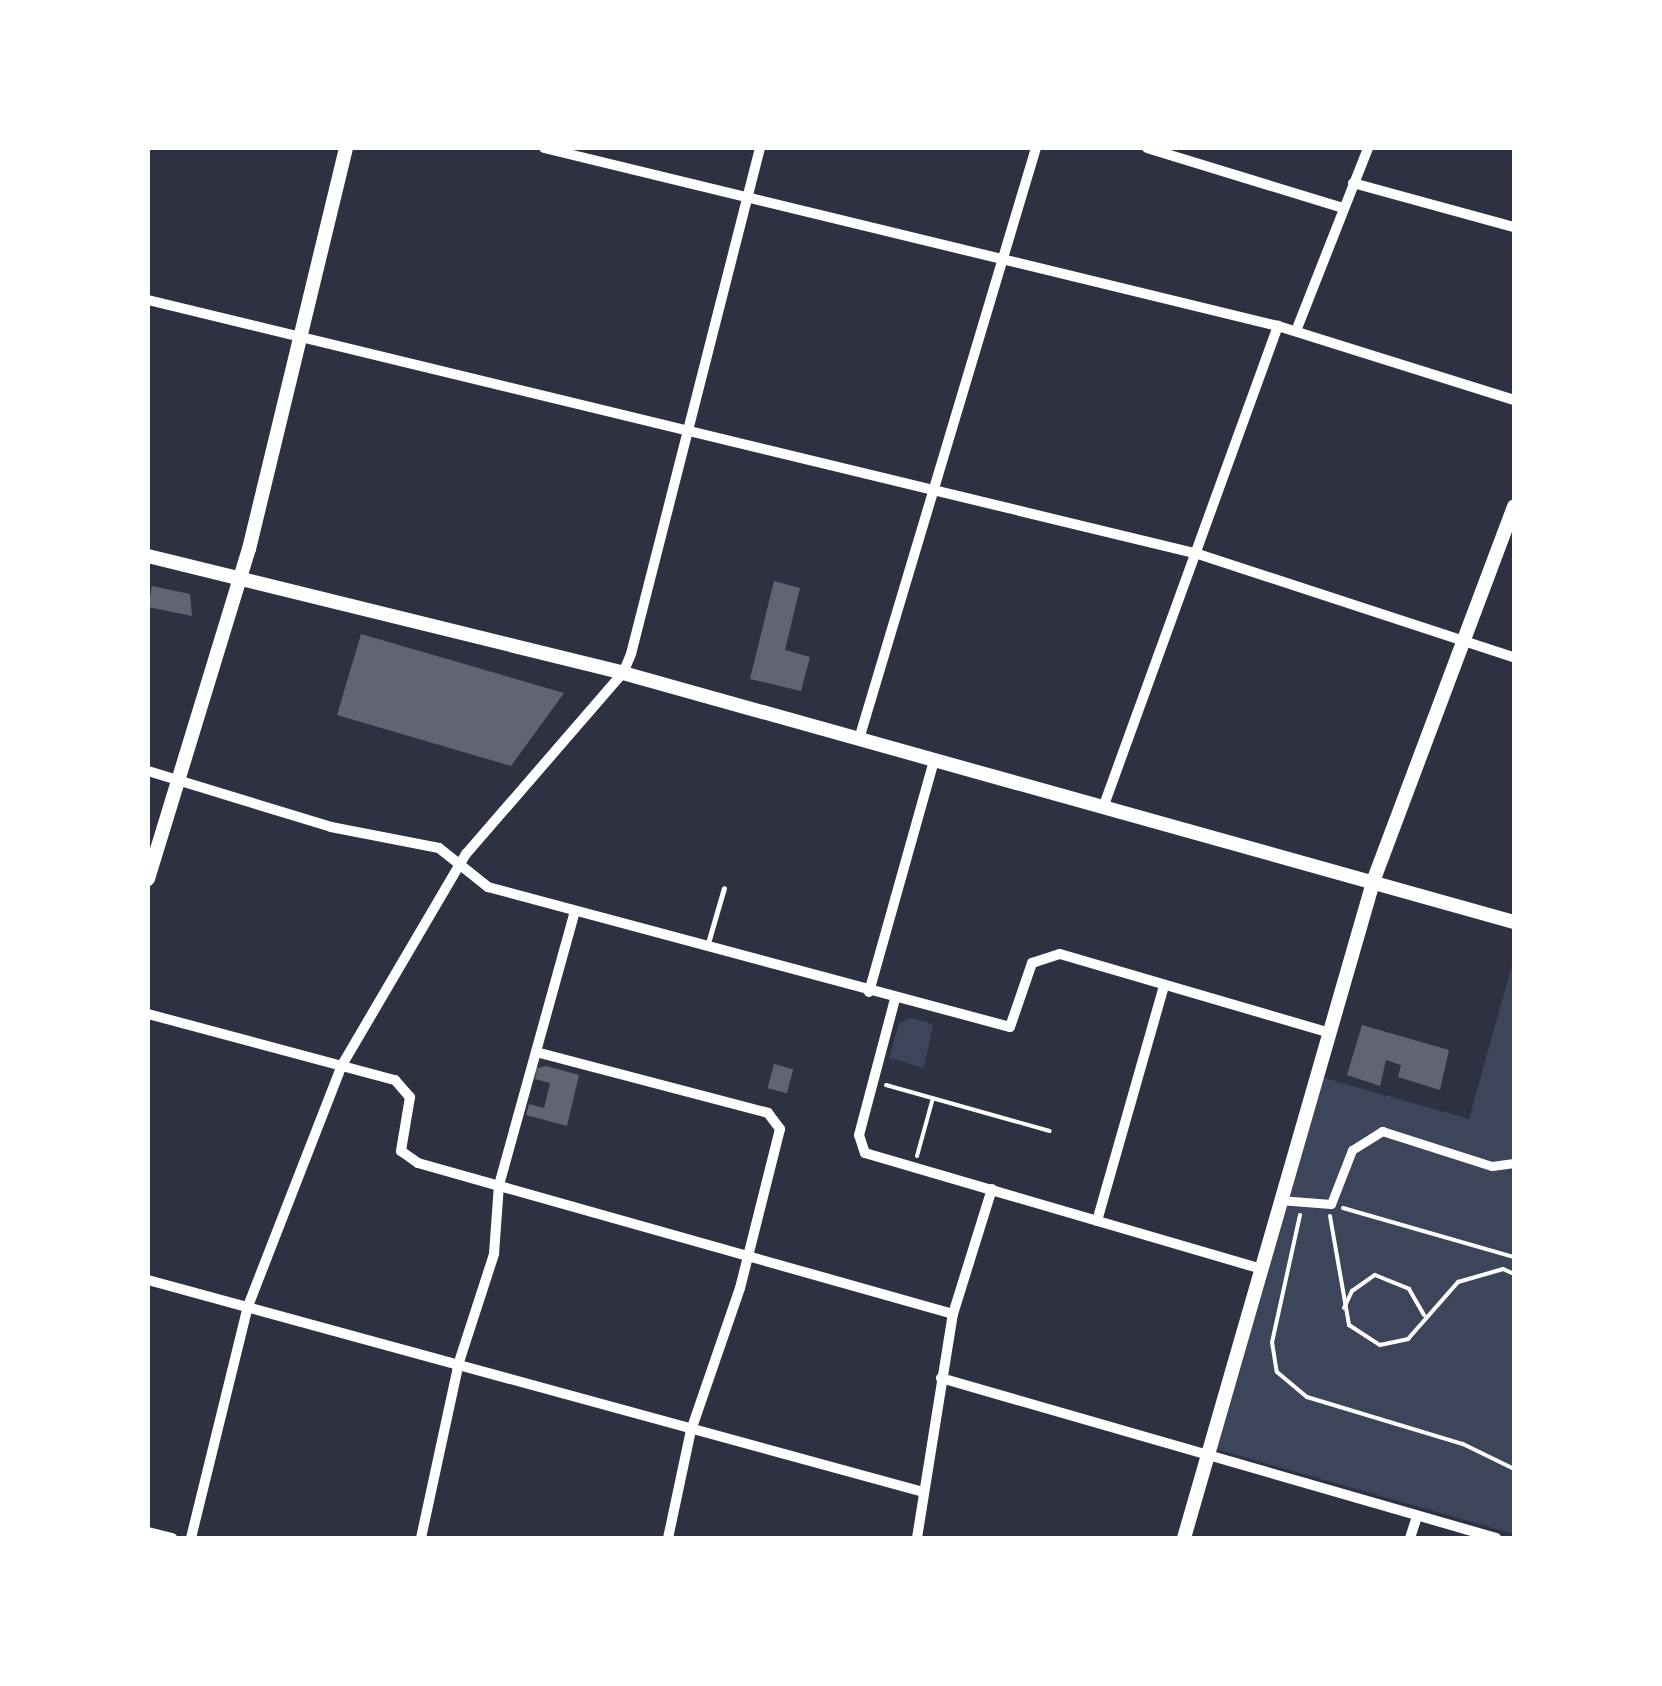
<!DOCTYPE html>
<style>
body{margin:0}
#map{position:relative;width:1662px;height:1686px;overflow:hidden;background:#2d3142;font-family:Roboto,sans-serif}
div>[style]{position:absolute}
.green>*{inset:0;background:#3c4559}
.building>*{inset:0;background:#626471;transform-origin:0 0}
.path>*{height:4px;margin:-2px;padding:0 2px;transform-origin:2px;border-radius:2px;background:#fff}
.service>*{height:5px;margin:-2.5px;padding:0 2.5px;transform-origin:2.5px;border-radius:2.5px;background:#fff}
.pedestrian>*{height:9px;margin:-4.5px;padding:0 4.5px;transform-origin:4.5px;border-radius:4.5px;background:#fff}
.minor>*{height:10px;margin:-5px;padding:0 5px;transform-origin:5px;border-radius:5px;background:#fff}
.tertiary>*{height:14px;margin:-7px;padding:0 7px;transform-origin:7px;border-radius:7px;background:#fff}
span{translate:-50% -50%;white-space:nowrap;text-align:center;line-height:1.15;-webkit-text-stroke:8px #fff;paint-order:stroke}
.frame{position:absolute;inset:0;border:150px solid #fff;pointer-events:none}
</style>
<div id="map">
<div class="green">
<div style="clip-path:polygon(1514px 958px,1514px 1534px,1216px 1449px,1321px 1077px,1469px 1119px)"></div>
<div style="clip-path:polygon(911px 1018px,933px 1024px,924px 1068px,889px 1058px,899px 1023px)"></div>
</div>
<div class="building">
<div style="clip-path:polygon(774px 581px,800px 588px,785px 650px,810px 657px,801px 691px,750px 679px)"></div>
<div style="clip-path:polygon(152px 586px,190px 594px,192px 616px,148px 607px)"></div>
<div style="clip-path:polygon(361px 634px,564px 693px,511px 766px,337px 715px)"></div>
<div style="clip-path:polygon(1362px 1025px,1449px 1050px,1440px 1090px,1398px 1077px,1401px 1065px,1386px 1060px,1380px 1086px,1347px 1075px)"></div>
<div style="left:774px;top:1064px;width:20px;height:25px;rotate:15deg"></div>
<div style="clip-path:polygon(546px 1066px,579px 1075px,567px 1126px,526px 1115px,529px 1104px,544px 1108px,550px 1083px,535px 1079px,537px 1068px)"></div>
</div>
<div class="path">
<div style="left:886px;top:1085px;width:170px;rotate:15.7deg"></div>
<div style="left:917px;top:1156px;width:60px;rotate:-74.6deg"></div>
<div style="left:1343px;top:1208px;width:178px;rotate:16deg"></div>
<div style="left:1300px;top:1215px;width:130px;rotate:102.4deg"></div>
<div style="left:1272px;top:1342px;width:30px;rotate:81deg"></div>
<div style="left:1277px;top:1372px;width:39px;rotate:40deg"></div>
<div style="left:1307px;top:1397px;width:163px;rotate:16.8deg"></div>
<div style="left:1463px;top:1444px;width:57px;rotate:26.1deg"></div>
<div style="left:1330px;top:1216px;width:111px;rotate:80.1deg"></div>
<div style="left:1349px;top:1325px;width:37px;rotate:33deg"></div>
<div style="left:1380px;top:1345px;width:29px;rotate:-12deg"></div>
<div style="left:1408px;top:1339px;width:76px;rotate:-48.7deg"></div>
<div style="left:1458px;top:1282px;width:47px;rotate:-16.1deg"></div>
<div style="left:1503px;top:1269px;width:12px;rotate:24deg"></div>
<div style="left:1344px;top:1308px;width:19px;rotate:-65deg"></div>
<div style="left:1352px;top:1291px;width:28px;rotate:-35deg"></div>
<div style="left:1375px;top:1275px;width:37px;rotate:22deg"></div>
<div style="left:1409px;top:1289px;width:30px;rotate:60deg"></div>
</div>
<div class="service">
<div style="left:708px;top:943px;width:57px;rotate:-73.8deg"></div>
</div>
<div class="pedestrian">
<div style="left:1279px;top:1200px;width:52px;rotate:4.4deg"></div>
<div style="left:1331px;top:1204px;width:58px;rotate:-68.7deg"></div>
<div style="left:1352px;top:1150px;width:36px;rotate:-32deg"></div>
<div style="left:1382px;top:1131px;width:115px;rotate:17.7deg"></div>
<div style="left:1492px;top:1166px;width:22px;rotate:-8deg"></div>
</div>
<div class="minor">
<div style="left:544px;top:148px;width:755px;rotate:13.63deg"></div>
<div style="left:1278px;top:326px;width:247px;rotate:17.4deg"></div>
<div style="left:1147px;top:148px;width:205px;rotate:17deg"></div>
<div style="left:1353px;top:183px;width:167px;rotate:15.3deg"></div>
<div style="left:148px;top:300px;width:1080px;rotate:13.6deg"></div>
<div style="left:1198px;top:554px;width:332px;rotate:18.1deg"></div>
<div style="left:1296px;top:331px;width:197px;rotate:-68.5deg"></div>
<div style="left:859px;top:739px;width:617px;rotate:-73.33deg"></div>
<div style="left:148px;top:771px;width:191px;rotate:17deg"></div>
<div style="left:331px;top:827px;width:110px;rotate:11deg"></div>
<div style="left:439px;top:848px;width:63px;rotate:38.5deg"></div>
<div style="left:488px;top:887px;width:540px;rotate:15.01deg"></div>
<div style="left:1010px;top:1027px;width:68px;rotate:-71deg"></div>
<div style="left:1032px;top:963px;width:29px;rotate:-18deg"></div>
<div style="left:1060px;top:954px;width:277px;rotate:16.3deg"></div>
<div style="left:1104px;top:805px;width:510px;rotate:-70.04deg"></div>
<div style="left:869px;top:992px;width:240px;rotate:-74.3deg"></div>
<div style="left:895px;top:999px;width:141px;rotate:104.8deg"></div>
<div style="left:859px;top:1135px;width:19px;rotate:72deg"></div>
<div style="left:865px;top:1153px;width:410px;rotate:16.3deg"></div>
<div style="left:148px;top:1014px;width:256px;rotate:15deg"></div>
<div style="left:395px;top:1080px;width:23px;rotate:49deg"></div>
<div style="left:410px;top:1097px;width:55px;rotate:99.5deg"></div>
<div style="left:401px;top:1151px;width:21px;rotate:35deg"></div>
<div style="left:418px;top:1163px;width:556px;rotate:15.76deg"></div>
<div style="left:536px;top:1052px;width:240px;rotate:14.7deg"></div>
<div style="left:768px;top:1113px;width:20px;rotate:53deg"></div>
<div style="left:780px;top:1129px;width:164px;rotate:104.1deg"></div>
<div style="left:740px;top:1288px;width:150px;rotate:109deg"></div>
<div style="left:691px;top:1430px;width:110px;rotate:102deg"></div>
<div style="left:1097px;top:1221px;width:244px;rotate:-74.1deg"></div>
<div style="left:148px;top:1280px;width:800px;rotate:15.29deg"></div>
<div style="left:941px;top:1378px;width:578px;rotate:16.08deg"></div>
<div style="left:148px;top:1532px;width:25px;rotate:14deg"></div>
<div style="left:191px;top:1538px;width:239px;rotate:-76.2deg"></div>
<div style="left:248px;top:1306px;width:259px;rotate:-68.7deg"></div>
<div style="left:342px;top:1065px;width:245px;rotate:-59.6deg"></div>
<div style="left:466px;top:854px;width:240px;rotate:-49.1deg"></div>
<div style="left:623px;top:673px;width:21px;rotate:-67deg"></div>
<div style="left:631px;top:654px;width:522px;rotate:-75.7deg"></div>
<div style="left:421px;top:1538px;width:180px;rotate:-77.8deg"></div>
<div style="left:459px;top:1362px;width:114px;rotate:-72deg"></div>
<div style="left:494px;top:1254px;width:69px;rotate:-85.9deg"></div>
<div style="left:499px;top:1185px;width:284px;rotate:-74.5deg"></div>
<div style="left:917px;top:1538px;width:227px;rotate:-80.9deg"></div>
<div style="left:953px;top:1314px;width:131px;rotate:-72.7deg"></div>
<div style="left:1410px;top:1538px;width:23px;rotate:-72deg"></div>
</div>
<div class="tertiary">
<div style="left:148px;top:556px;width:489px;rotate:13.8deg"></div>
<div style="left:623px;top:673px;width:925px;rotate:15.61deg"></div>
<div style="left:148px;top:879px;width:345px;rotate:-73deg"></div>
<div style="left:249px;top:549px;width:413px;rotate:-76.4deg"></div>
<div style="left:1184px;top:1538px;width:686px;rotate:-73.92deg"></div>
<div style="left:1374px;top:879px;width:398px;rotate:-69.4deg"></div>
</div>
<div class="frame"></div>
</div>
